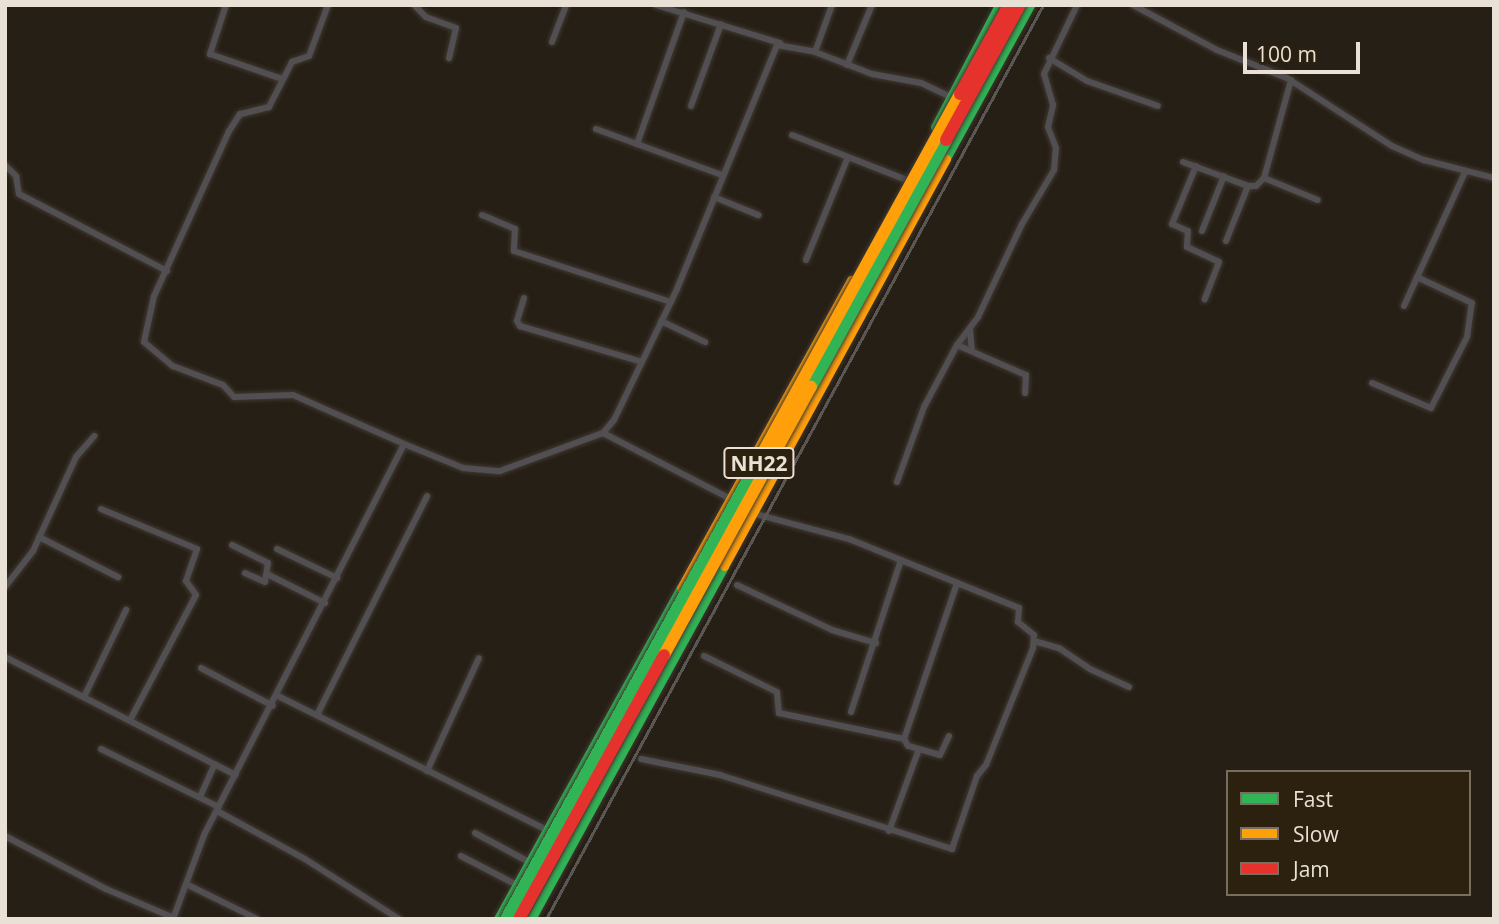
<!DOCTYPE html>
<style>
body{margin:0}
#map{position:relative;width:1499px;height:924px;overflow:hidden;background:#261f15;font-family:"Open Sans",sans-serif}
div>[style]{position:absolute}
.roads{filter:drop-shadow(0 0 2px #403932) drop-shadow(0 0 2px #403932)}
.street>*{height:6px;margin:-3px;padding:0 3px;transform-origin:3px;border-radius:3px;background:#514f51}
.fast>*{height:9px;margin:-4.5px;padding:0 4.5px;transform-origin:4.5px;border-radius:4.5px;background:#30b455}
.slow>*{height:9px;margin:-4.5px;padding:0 4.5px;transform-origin:4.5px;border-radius:4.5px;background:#ff9f0a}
.rail>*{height:2.5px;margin:-1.25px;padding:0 1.25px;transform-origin:1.25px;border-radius:1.25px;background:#595654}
.bridges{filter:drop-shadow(0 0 2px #403932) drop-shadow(0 0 2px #403932)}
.fast-bridge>*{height:12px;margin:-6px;padding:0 6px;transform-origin:6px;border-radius:6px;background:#30b455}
.slow-bridge>*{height:12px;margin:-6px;padding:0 6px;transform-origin:6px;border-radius:6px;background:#ff9f0a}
.jam-bridge>*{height:12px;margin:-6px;padding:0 6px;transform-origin:6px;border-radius:6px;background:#e5322d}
span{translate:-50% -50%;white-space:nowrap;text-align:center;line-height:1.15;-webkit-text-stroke:5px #2c200f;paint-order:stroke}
.shield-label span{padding:2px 5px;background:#2c200f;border:2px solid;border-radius:5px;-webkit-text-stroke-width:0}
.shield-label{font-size:21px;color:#e9e1d6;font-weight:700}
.frame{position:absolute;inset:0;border:7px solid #e9e1d6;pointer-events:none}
.legend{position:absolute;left:1226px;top:770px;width:245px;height:126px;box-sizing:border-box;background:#2c200f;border:2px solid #786d5f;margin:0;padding:9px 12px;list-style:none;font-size:21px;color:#e9e1d6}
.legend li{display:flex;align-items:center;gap:14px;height:35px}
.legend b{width:35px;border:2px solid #786d5f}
.scale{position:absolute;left:1243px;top:42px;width:117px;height:32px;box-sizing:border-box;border:4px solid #e9e1d6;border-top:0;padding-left:9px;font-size:21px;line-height:24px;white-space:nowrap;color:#e9e1d6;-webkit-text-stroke:5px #2c200f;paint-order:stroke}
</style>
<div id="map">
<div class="roads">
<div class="street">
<div style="left:226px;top:5px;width:52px;rotate:108.1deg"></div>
<div style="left:210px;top:54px;width:76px;rotate:19.1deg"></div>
<div style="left:328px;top:5px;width:54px;rotate:110.4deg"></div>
<div style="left:309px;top:56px;width:18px;rotate:161deg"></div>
<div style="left:292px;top:62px;width:51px;rotate:117.1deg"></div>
<div style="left:269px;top:107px;width:30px;rotate:166deg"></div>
<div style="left:240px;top:114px;width:20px;rotate:123deg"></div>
<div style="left:229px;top:131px;width:181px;rotate:114.4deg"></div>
<div style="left:154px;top:296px;width:47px;rotate:102.3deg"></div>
<div style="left:144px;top:342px;width:38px;rotate:40deg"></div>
<div style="left:173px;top:366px;width:53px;rotate:20.8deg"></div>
<div style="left:223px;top:385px;width:16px;rotate:47deg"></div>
<div style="left:234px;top:397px;width:59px;rotate:-1.9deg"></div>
<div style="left:293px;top:395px;width:121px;rotate:23.8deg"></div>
<div style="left:414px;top:5px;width:17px;rotate:45deg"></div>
<div style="left:426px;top:17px;width:32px;rotate:20deg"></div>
<div style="left:456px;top:28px;width:31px;rotate:103deg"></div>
<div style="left:656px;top:5px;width:130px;rotate:17deg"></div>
<div style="left:1133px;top:5px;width:95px;rotate:28.2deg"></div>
<div style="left:1217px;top:50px;width:75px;rotate:21.8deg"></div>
<div style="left:1287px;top:78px;width:125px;rotate:32.9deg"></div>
<div style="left:1392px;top:146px;width:35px;rotate:24deg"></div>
<div style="left:1424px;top:160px;width:72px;rotate:14.4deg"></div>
<div style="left:552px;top:42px;width:40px;rotate:-69deg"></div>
<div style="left:815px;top:52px;width:50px;rotate:-70.1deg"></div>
<div style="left:1049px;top:58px;width:44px;rotate:31.2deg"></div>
<div style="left:1087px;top:81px;width:75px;rotate:19.4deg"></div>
<div style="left:847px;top:65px;width:65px;rotate:-67.4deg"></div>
<div style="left:1291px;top:80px;width:102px;rotate:105.4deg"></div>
<div style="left:1264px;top:178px;width:58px;rotate:22.2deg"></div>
<div style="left:691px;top:106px;width:87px;rotate:-69.9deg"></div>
<div style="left:596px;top:129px;width:134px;rotate:20.1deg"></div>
<div style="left:792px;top:135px;width:123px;rotate:21.4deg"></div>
<div style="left:637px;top:144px;width:140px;rotate:-70.4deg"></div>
<div style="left:1183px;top:162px;width:69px;rotate:20.3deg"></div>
<div style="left:1248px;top:186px;width:8px"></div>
<div style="left:1256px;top:186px;width:11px;rotate:-45deg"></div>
<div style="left:5px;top:165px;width:16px;rotate:45deg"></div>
<div style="left:16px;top:176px;width:18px;rotate:81deg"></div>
<div style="left:19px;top:194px;width:167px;rotate:27.5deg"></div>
<div style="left:1196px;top:166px;width:63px;rotate:112.5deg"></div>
<div style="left:1172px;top:224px;width:17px;rotate:24deg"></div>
<div style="left:1188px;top:231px;width:16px;rotate:94deg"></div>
<div style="left:1187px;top:247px;width:35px;rotate:25deg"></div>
<div style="left:1219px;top:262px;width:40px;rotate:111deg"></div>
<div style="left:714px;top:197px;width:48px;rotate:22.2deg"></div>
<div style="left:482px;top:215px;width:36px;rotate:23deg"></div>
<div style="left:515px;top:229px;width:22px;rotate:93deg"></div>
<div style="left:514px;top:251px;width:165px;rotate:18deg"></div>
<div style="left:1202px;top:231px;width:59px;rotate:-68.2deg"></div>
<div style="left:1226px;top:241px;width:59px;rotate:-68.2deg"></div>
<div style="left:806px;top:260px;width:111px;rotate:-67.8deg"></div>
<div style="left:524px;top:298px;width:24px;rotate:107deg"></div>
<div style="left:517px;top:321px;width:6px;rotate:59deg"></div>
<div style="left:520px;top:326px;width:127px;rotate:16.4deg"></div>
<div style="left:1404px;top:306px;width:147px;rotate:-65.5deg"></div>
<div style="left:661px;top:321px;width:49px;rotate:25.5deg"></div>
<div style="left:970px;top:330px;width:21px;rotate:85deg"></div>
<div style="left:957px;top:345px;width:75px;rotate:23.5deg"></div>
<div style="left:1026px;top:375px;width:18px;rotate:93deg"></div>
<div style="left:1372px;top:383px;width:64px;rotate:23deg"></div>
<div style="left:1431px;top:408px;width:80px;rotate:-63.1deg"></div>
<div style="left:1467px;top:337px;width:34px;rotate:-82deg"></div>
<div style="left:1472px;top:303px;width:61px;rotate:-154.7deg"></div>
<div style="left:603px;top:433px;width:17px;rotate:-50deg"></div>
<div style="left:614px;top:420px;width:145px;rotate:-64.3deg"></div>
<div style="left:677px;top:289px;width:264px;rotate:-67.7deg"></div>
<div style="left:777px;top:45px;width:39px;rotate:10deg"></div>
<div style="left:815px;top:52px;width:61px;rotate:21.1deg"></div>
<div style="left:872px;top:74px;width:50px;rotate:10.4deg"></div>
<div style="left:921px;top:83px;width:33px;rotate:25deg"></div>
<div style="left:897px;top:482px;width:80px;rotate:-70.2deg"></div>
<div style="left:924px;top:407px;width:70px;rotate:-62deg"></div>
<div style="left:957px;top:345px;width:35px;rotate:-53deg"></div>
<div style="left:978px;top:317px;width:103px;rotate:-64.7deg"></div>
<div style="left:1022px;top:224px;width:63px;rotate:-59.3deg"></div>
<div style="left:1054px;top:170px;width:22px;rotate:-85deg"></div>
<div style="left:1056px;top:148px;width:22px;rotate:-111deg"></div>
<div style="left:1048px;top:127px;width:23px;rotate:-77deg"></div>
<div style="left:1053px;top:105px;width:32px;rotate:-106deg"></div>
<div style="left:1044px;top:74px;width:76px;rotate:-64.4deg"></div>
<div style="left:101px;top:509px;width:104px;rotate:22.6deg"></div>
<div style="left:197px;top:549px;width:34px;rotate:109deg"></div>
<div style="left:186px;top:581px;width:17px;rotate:54deg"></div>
<div style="left:196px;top:595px;width:141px;rotate:117.8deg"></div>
<div style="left:39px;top:537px;width:89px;rotate:26.9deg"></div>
<div style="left:232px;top:545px;width:40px;rotate:26.6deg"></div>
<div style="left:268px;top:563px;width:19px;rotate:99deg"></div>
<div style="left:265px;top:582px;width:22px;rotate:-156deg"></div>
<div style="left:277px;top:549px;width:67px;rotate:25.8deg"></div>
<div style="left:267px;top:574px;width:65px;rotate:26.6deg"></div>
<div style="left:737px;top:585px;width:105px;rotate:25.3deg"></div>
<div style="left:832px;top:630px;width:46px;rotate:16.5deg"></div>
<div style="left:5px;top:587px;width:46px;rotate:-52.1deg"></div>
<div style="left:33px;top:551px;width:103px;rotate:-65.4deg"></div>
<div style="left:76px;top:457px;width:28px;rotate:-49deg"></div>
<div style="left:1034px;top:641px;width:26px;rotate:16deg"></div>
<div style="left:1059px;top:648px;width:37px;rotate:34deg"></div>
<div style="left:1090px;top:669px;width:43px;rotate:24.8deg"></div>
<div style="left:704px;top:656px;width:81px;rotate:26.3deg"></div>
<div style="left:777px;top:692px;width:21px;rotate:85deg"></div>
<div style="left:779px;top:713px;width:128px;rotate:11.7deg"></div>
<div style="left:5px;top:657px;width:259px;rotate:27.1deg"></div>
<div style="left:201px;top:668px;width:81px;rotate:27.8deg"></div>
<div style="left:278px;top:696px;width:301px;rotate:26.5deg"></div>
<div style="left:84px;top:697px;width:97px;rotate:-64.2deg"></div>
<div style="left:851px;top:712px;width:160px;rotate:-71.8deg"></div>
<div style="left:317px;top:715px;width:245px;rotate:-63.3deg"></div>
<div style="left:949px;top:736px;width:21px;rotate:115deg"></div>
<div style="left:940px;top:755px;width:33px;rotate:-164deg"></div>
<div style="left:908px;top:746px;width:8px;rotate:-120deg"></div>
<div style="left:904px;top:739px;width:165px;rotate:-71.2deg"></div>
<div style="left:101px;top:749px;width:131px;rotate:26.2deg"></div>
<div style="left:641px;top:759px;width:81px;rotate:11.4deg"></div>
<div style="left:720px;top:775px;width:244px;rotate:17.7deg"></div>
<div style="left:952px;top:849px;width:77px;rotate:-71.1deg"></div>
<div style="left:977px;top:776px;width:14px;rotate:-51deg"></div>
<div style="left:986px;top:765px;width:126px;rotate:-68.1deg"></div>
<div style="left:1033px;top:648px;width:13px;rotate:-86deg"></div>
<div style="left:1034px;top:635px;width:21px;rotate:-141deg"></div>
<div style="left:1018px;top:622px;width:14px;rotate:-86deg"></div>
<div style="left:1019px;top:608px;width:183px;rotate:-157.9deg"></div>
<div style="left:849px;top:539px;width:100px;rotate:-165deg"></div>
<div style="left:427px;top:771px;width:124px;rotate:-65.3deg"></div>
<div style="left:200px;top:797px;width:36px;rotate:-66deg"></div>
<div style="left:217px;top:811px;width:100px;rotate:28.6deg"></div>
<div style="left:305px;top:859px;width:112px;rotate:32.6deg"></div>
<div style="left:889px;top:831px;width:87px;rotate:-69.9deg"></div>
<div style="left:475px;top:833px;width:64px;rotate:28.2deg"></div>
<div style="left:5px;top:836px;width:114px;rotate:27.7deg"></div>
<div style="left:106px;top:889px;width:74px;rotate:23.1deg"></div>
<div style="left:461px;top:856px;width:63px;rotate:27.4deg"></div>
<div style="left:186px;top:884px;width:79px;rotate:26.2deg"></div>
<div style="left:173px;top:919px;width:90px;rotate:-69.7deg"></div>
<div style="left:204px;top:835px;width:439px;rotate:-62.9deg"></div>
<div style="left:404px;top:444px;width:64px;rotate:22.1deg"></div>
<div style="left:463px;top:468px;width:37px;rotate:5deg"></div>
<div style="left:500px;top:471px;width:110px;rotate:-20.3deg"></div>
<div style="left:603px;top:433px;width:142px;rotate:27.3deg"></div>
</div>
<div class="fast">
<div style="left:935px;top:127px;width:138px;rotate:-62.3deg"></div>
<div style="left:946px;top:158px;width:175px;rotate:-61.2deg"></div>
<div style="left:498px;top:919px;width:378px;rotate:-61.1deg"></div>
<div style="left:531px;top:919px;width:402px;rotate:-61.3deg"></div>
</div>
<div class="slow">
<div style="left:724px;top:566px;width:464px;rotate:-61.4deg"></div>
<div style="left:681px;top:588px;width:352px;rotate:-61.1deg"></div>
</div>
</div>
<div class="rail">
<div style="left:546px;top:919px;width:1040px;rotate:-61.46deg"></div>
</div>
<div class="bridges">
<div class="fast-bridge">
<div style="left:811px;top:387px;width:281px;rotate:-61.3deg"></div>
<div style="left:506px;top:919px;width:518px;rotate:-61.16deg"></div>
</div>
<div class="slow-bridge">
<div style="left:756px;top:465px;width:423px;rotate:-61.2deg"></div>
<div style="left:664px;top:655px;width:306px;rotate:-61.3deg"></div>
</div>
<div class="jam-bridge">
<div style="left:960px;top:94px;width:102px;rotate:-61.2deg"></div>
<div style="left:946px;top:140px;width:154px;rotate:-61.3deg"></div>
<div style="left:519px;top:919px;width:301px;rotate:-61.2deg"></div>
</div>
</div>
<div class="shield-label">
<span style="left:759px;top:463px">NH22</span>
</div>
<div class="frame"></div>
<ul class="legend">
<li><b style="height:9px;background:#30b455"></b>Fast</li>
<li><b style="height:9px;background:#ff9f0a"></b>Slow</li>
<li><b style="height:9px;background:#e5322d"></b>Jam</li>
</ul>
<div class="scale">100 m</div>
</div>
